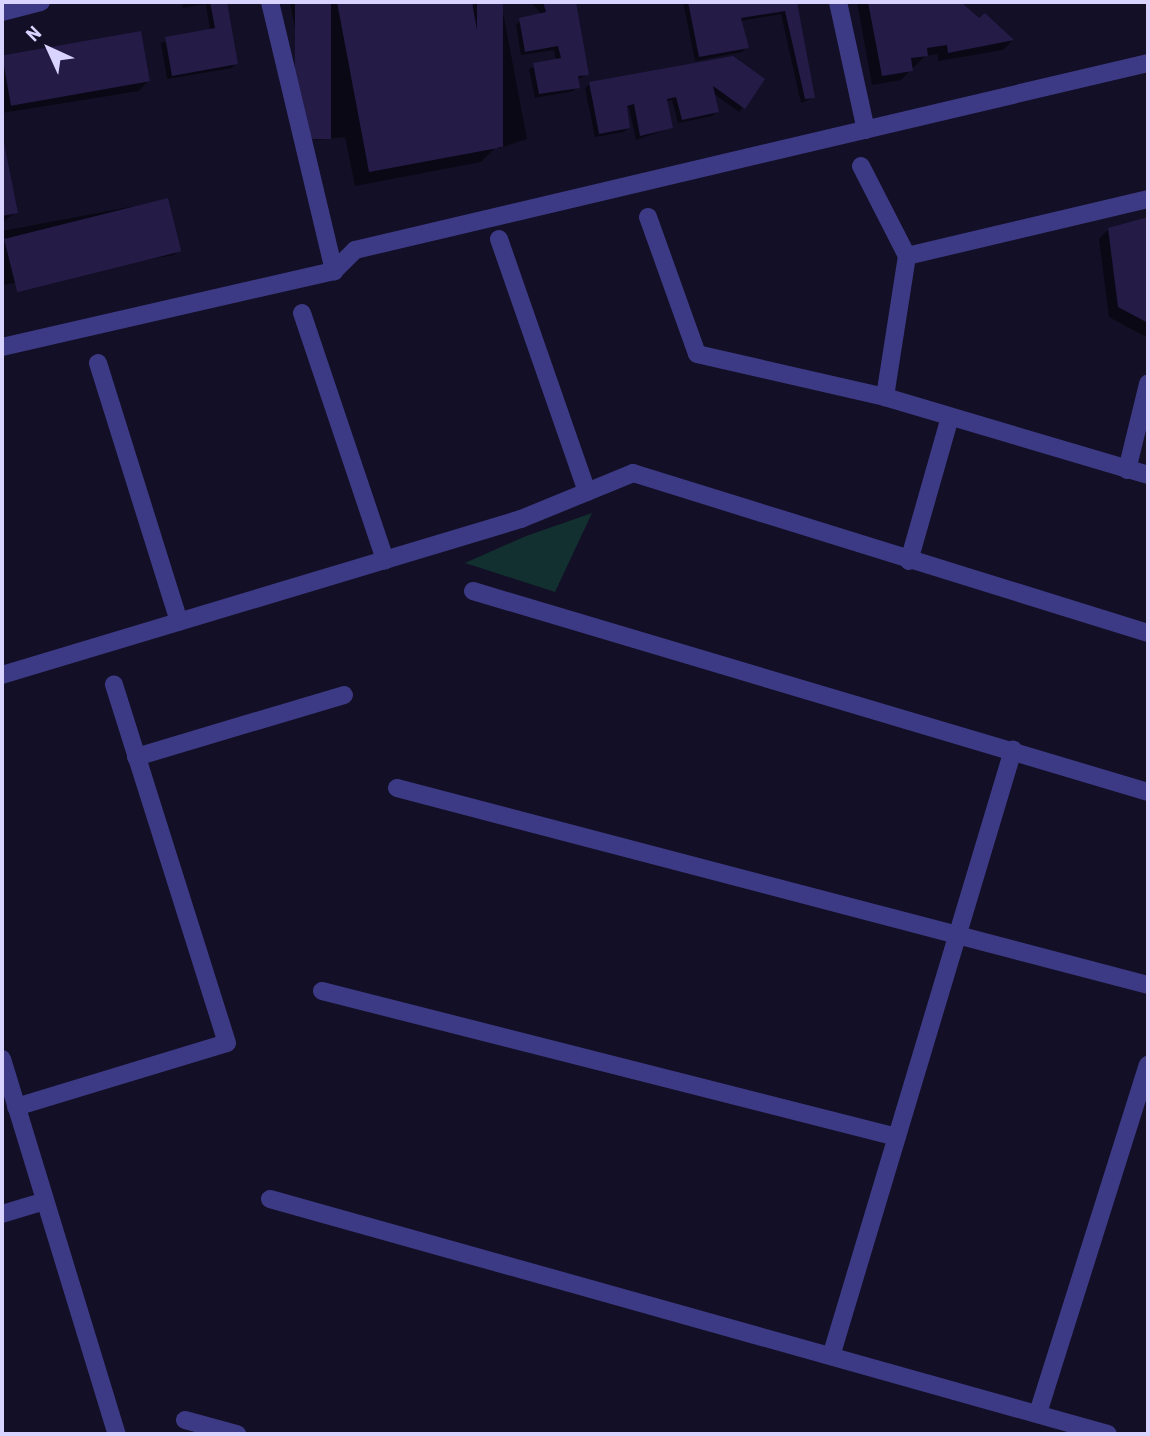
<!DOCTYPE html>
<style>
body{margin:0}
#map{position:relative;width:1150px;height:1436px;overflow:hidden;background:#130f26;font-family:"Roboto Condensed",sans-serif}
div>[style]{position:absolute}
.green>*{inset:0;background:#12302f}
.shadow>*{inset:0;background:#0007}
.building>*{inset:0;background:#241b47;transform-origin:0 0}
.minor>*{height:18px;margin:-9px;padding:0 9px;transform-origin:9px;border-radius:9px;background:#3d3a85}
span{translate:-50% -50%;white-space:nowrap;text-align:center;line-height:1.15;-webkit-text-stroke:5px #130f26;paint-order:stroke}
.frame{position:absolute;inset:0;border:4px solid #d9d4ff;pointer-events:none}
.north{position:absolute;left:14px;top:14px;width:70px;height:70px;-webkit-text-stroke:5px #130f26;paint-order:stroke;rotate:315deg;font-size:19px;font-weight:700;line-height:28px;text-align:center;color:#d9d4ff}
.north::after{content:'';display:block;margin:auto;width:24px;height:32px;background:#d9d4ff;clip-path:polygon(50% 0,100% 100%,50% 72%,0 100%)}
</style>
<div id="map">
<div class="green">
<div style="clip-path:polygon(592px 513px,555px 592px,465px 563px,526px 536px)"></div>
</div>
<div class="shadow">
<div style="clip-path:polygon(182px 2px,225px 2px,236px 63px,232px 68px,167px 79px,161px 43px,210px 30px,206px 4px,183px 8px)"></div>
<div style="clip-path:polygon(290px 2px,470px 2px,471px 8px,477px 2px,501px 2px,527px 139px,500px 148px,492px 125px,496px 147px,481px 162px,355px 186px,345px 137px,315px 140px)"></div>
<div style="clip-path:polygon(531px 2px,575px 2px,587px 74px,577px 80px,574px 91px,535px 98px,529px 69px,556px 60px,554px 50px,521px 55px,516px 24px,542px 15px)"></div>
<div style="clip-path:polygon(683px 2px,795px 2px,813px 98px,801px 103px,781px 14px,740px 21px,747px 47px,742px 52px,695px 61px)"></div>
<div style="clip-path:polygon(857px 2px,959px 2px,980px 21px,985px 16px,1012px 41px,1003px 50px,938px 61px,938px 54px,925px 56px,901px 80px,872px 85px)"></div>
<div style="clip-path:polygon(140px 33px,148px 81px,139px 91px,2px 113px,2px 57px)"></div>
<div style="clip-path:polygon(733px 58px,743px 107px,739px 112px,713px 93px,717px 112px,712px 116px,678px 123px,672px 100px,666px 102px,671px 128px,636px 140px,629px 107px,625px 108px,629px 127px,624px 132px,595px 137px,585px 88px,590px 84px)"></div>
<div style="clip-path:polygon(2px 135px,16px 212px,2px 223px)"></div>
<div style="clip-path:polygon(167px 200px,179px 250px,174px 255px,3px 285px,2px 231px)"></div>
<div style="clip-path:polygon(1148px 219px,1148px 338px,1109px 317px,1099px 239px,1109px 229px)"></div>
</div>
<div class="building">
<div style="clip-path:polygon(210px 2px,227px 2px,238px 64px,172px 76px,165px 37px,215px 28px)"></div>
<div style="left:295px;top:2px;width:36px;height:137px"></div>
<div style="clip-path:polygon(337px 2px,472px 2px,498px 148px,369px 172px)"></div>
<div style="left:477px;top:2px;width:26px;height:145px"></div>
<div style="clip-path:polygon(543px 2px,576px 2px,589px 75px,578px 76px,580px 88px,539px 94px,533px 63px,561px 58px,558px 46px,525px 52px,519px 18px,546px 12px)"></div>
<div style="clip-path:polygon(688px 2px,797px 2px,815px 98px,805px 99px,785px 11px,741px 18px,749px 48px,699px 57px)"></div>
<div style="clip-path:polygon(868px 2px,961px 2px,979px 18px,985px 13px,1014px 40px,948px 53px,947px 45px,927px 48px,928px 56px,911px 58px,913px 71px,882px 76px)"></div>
<div style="left:141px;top:31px;width:51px;height:141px;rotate:80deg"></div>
<div style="clip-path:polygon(733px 56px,765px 79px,745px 109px,713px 86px,719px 112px,682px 120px,676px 97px,667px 99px,673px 128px,640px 136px,634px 104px,627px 106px,630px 128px,599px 134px,589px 82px)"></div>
<div style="clip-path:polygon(2px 133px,18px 213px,2px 216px)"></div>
<div style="left:168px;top:198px;width:55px;height:169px;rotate:76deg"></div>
<div style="clip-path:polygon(1148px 217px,1148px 323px,1118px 307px,1108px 228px)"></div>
</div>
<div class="minor">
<div style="left:270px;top:2px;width:277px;rotate:76.6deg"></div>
<div style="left:838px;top:2px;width:131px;rotate:77.7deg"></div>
<div style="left:2px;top:12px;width:40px;rotate:-14.4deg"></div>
<div style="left:861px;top:166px;width:101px;rotate:62.9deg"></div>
<div style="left:907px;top:256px;width:143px;rotate:98.9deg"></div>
<div style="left:648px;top:217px;width:145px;rotate:70.3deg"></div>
<div style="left:697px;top:354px;width:193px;rotate:12.9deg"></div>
<div style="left:885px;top:397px;width:274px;rotate:16.5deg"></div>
<div style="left:499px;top:239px;width:268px;rotate:70.8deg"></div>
<div style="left:907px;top:256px;width:248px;rotate:-13.3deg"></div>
<div style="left:302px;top:313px;width:261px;rotate:71.4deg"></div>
<div style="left:2px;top:347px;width:341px;rotate:-12.9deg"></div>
<div style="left:334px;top:271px;width:30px;rotate:-45deg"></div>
<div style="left:355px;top:250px;width:815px;rotate:-13.27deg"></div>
<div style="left:98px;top:363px;width:271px;rotate:72.6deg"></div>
<div style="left:1127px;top:470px;width:89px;rotate:-76.3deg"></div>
<div style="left:909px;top:561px;width:150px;rotate:-74.1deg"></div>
<div style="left:473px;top:591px;width:704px;rotate:16.58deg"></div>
<div style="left:2px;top:675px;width:542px;rotate:-16.73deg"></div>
<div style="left:521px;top:519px;width:121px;rotate:-22.3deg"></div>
<div style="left:633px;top:473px;width:539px;rotate:17.26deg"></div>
<div style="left:136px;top:757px;width:217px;rotate:-16.6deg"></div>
<div style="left:397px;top:788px;width:776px;rotate:14.7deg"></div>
<div style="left:322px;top:991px;width:593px;rotate:14.25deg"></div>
<div style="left:2px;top:1059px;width:392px;rotate:73deg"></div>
<div style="left:16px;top:1107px;width:220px;rotate:-16.9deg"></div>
<div style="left:227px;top:1043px;width:376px;rotate:-107.5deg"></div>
<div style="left:270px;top:1199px;width:870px;rotate:15.67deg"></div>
<div style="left:2px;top:1214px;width:45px;rotate:-16.8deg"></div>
<div style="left:832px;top:1353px;width:630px;rotate:-73.29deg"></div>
<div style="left:1038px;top:1413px;width:365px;rotate:-72.5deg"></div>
<div style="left:185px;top:1420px;width:54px;rotate:15.1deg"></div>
</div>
<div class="frame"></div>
<div class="north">N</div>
</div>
